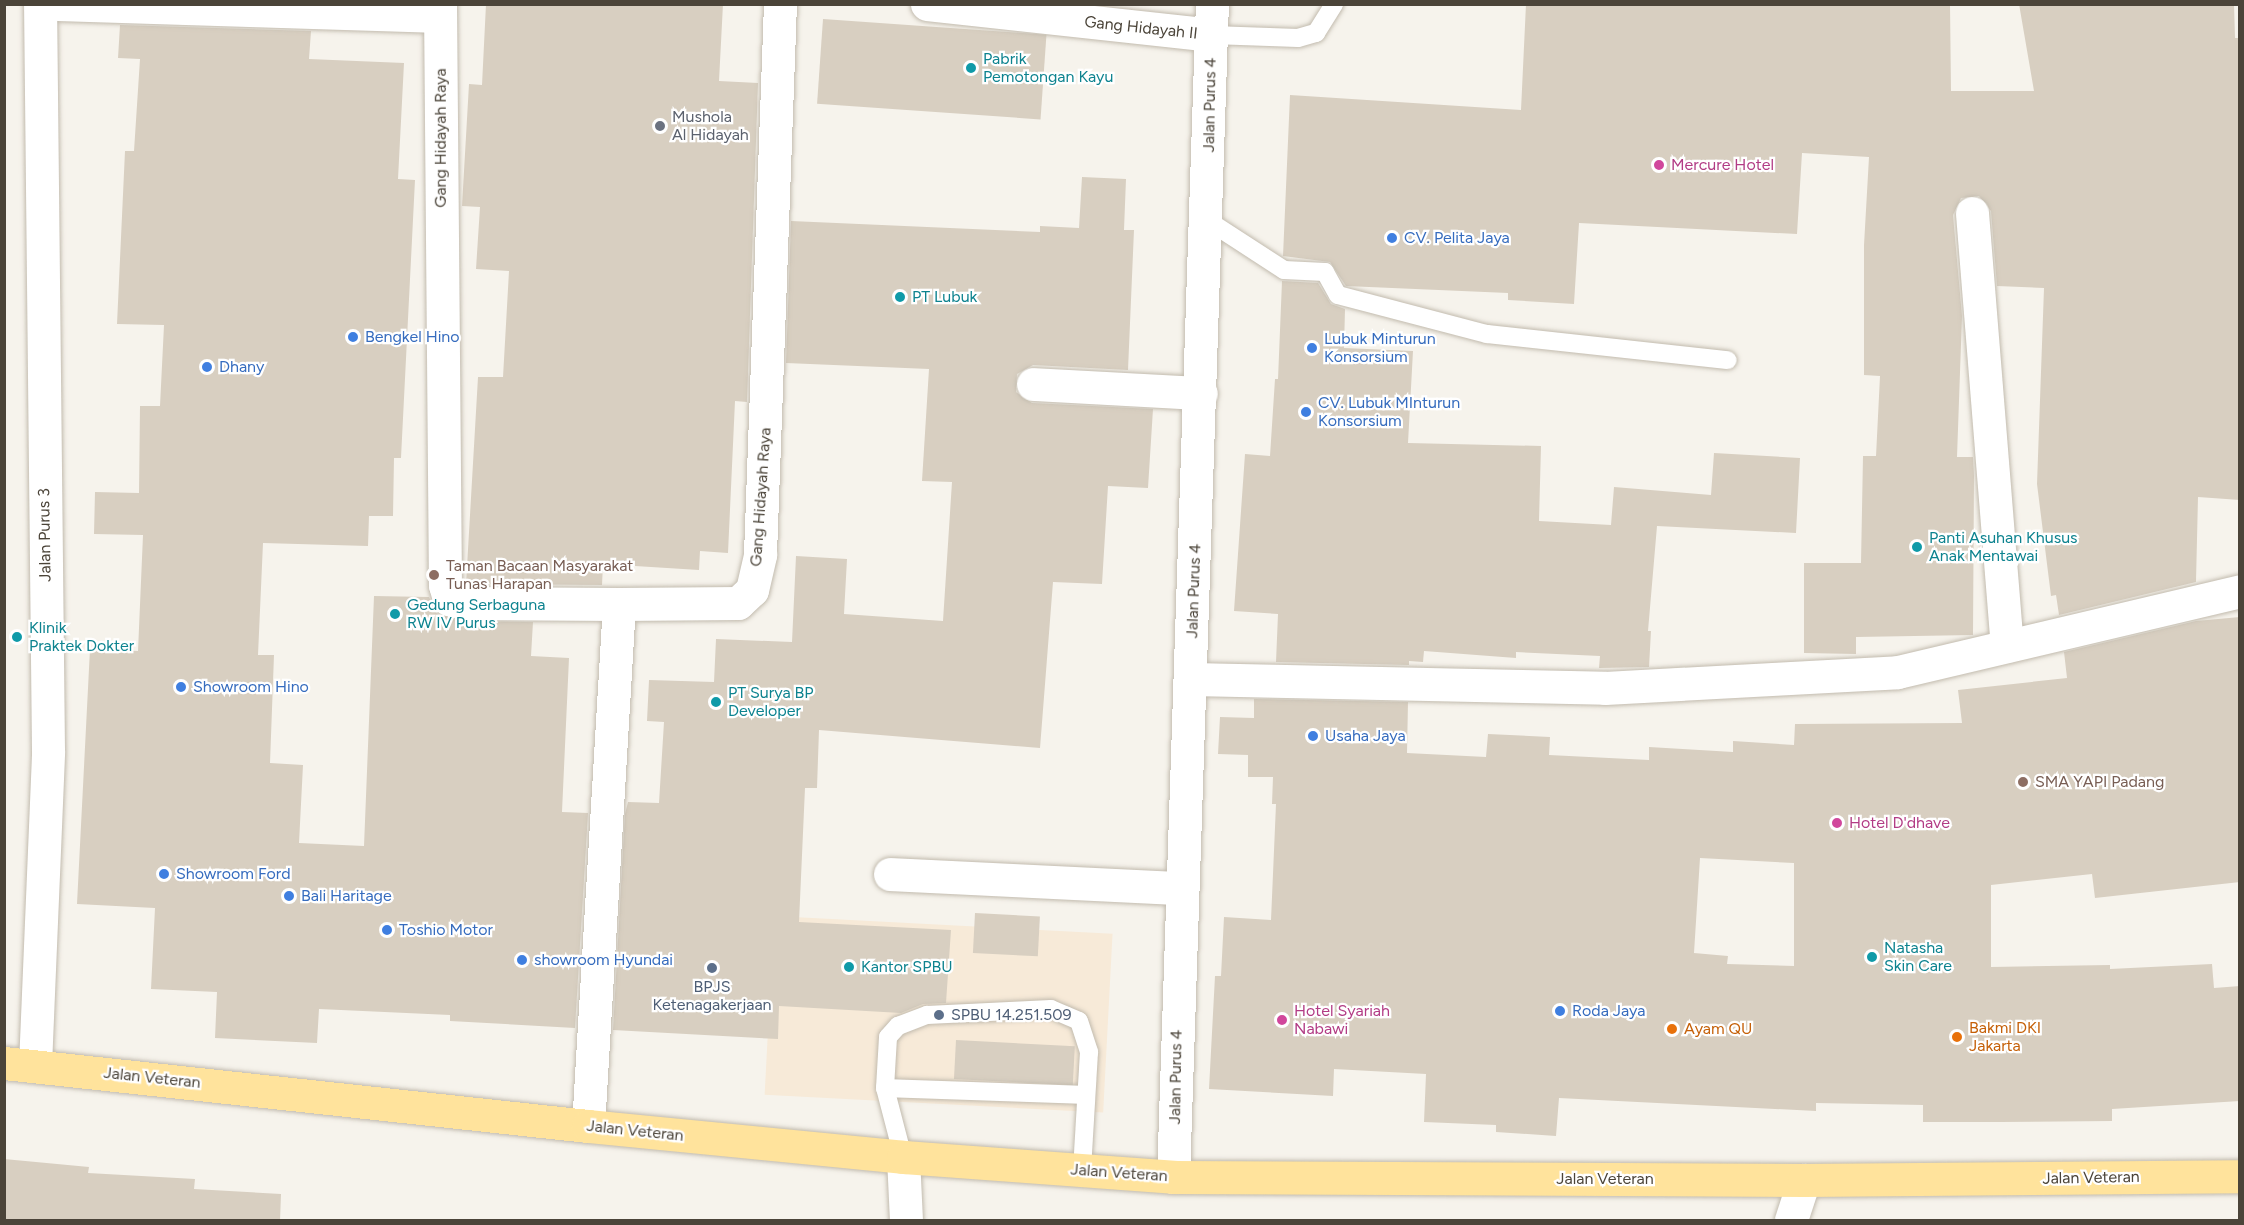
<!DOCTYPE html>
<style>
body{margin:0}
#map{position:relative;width:2244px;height:1225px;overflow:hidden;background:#f6f3ec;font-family:Figtree,sans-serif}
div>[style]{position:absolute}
.commercial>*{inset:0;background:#f7ead8;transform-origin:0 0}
.building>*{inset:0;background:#d8cfc1;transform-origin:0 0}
.roads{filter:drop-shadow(0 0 2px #c2bbae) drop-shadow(0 0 2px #c2bbae)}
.lane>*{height:18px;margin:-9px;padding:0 9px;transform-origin:9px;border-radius:9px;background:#fff}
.street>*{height:33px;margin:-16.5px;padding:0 16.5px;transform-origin:16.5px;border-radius:16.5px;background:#fff}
.primary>*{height:33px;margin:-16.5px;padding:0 16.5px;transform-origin:16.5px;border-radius:16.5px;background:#ffe39c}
.dots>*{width:16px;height:16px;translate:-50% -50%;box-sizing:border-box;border:3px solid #fff;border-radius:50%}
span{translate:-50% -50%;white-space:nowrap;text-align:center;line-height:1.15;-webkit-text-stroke:4.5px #fff;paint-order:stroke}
.street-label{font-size:16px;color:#4b4439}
.culture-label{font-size:16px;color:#0d838f}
.left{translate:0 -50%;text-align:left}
.worship-label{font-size:16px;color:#5b616d}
.hotel-label{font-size:16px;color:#b23c85}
.shop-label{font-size:16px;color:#366cbe}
.education-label{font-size:16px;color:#785e54}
.service-label{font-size:16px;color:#4e5e75}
.food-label{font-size:16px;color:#c56008}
.frame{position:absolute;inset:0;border:6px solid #4b4439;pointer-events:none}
</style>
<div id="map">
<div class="commercial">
<div style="left:774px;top:916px;width:339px;height:179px;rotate:3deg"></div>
</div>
<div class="building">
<div style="clip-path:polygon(486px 4px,723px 4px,719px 81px,758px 83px,747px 402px,735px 401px,728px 553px,700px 551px,699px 570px,603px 564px,602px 585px,466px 584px,478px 377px,503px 377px,509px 271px,476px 269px,480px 207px,462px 206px,469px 84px,482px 85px)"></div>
<div style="clip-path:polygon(1526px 4px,1950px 4px,1951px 91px,2034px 91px,2019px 4px,2234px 4px,2235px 38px,2240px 38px,2240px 500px,2198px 497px,2196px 582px,2059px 615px,2056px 595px,2051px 596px,2037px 484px,2044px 288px,1997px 286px,1991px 211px,1979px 196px,1961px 198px,1953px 215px,1962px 316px,1957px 457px,1973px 457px,1974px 475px,1973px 635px,1856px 637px,1856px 654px,1804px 653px,1804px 563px,1861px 563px,1863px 456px,1876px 456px,1880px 376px,1864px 375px,1864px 245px,1869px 157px,1802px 153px,1797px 234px,1579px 223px,1574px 304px,1508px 300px,1508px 293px,1346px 286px,1330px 262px,1283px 256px,1290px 95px,1521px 110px)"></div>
<div style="left:823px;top:19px;width:224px;height:85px;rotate:4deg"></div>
<div style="clip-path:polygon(120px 25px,311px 31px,309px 59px,404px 63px,398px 179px,415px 180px,401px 458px,394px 458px,393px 516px,369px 516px,368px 546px,263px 543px,258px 655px,274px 655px,270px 763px,303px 765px,299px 843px,364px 846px,374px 596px,429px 597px,436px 613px,459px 621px,533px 622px,531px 656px,569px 658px,562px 812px,588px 813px,575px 1028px,450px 1021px,450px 1015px,319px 1009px,317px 1043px,215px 1038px,217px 992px,151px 989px,155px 908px,77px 904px,90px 649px,138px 651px,143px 535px,94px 534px,95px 492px,139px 493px,140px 406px,160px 406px,164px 325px,117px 324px,125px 151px,134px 151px,140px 59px,118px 58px)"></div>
<div style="clip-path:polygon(1082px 177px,1126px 179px,1124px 230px,1134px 230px,1128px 370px,1033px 365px,1017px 374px,1016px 392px,1032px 403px,1153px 409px,1148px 488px,1108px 486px,1102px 584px,1053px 582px,1040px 748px,819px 730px,817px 788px,805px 788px,799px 922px,951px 930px,946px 1003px,923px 1004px,901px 1013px,779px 1006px,778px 1039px,613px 1030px,625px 814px,628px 802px,659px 803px,664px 722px,647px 721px,649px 680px,714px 682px,716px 639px,792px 642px,796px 556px,847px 559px,844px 614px,943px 621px,952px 482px,922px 481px,929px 369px,786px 363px,791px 221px,1040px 232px,1040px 226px,1079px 228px)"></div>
<div style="clip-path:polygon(1282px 281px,1318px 283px,1331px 304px,1345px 309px,1344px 348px,1413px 351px,1408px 443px,1541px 446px,1539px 521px,1611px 525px,1614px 487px,1711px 495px,1714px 453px,1800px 458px,1796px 533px,1657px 526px,1648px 631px,1651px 631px,1649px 667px,1599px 668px,1600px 656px,1516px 652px,1516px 658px,1424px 651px,1423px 662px,1409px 661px,1409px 665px,1276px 662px,1278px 614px,1234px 611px,1245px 454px,1270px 456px,1275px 379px,1278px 379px)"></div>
<div style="clip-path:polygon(evenodd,2240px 617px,2240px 882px,2095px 898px,2092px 874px,1991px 885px,1991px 967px,2110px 965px,2110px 969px,2212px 964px,2214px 988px,2240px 986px,2240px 1101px,2112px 1109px,2112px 1121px,2000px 1122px,1923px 1122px,1923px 1105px,1816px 1103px,1816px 1111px,1559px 1098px,1556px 1136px,1496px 1132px,1496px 1125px,1424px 1122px,1426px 1074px,1334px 1069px,1333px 1096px,1209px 1089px,1215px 976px,1221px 976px,1224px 917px,1271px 920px,1276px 804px,1272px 804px,1273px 777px,1248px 777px,1248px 755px,1218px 754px,1220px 717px,1254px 718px,1254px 699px,1408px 702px,1407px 753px,1486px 757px,1488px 734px,1550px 737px,1549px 755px,1649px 760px,1649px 747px,1733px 752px,1733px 741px,1794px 745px,1795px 724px,1962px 723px,1958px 690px,2067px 678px,2064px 652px,2196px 621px,2240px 617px,1700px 858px,1794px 863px,1794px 966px,1727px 964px,1728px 956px,1694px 953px,1700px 858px)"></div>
<div style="left:975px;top:913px;width:65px;height:40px;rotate:3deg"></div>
<div style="left:956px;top:1040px;width:119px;height:39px;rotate:3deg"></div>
<div style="clip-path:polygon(4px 1159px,89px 1167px,88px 1173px,195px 1179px,194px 1189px,281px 1194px,280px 1221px,4px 1221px)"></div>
</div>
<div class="roads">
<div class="lane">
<div style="left:1212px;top:35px;width:86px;rotate:2deg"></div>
<div style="left:1298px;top:38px;width:19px;rotate:-16deg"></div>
<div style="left:1316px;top:33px;width:34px;rotate:-58deg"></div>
<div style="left:1207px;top:220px;width:92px;rotate:33deg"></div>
<div style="left:1284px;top:270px;width:41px;rotate:2.8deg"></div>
<div style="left:1325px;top:272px;width:26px;rotate:61deg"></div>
<div style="left:1338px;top:295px;width:154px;rotate:14.7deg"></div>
<div style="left:1487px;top:334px;width:242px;rotate:6.2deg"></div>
<div style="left:885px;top:1088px;width:201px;rotate:2deg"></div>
<div style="left:903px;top:1157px;width:71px;rotate:-104.6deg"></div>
<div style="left:885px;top:1088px;width:51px;rotate:-86.6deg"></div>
<div style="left:888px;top:1037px;width:15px;rotate:-48deg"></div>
<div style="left:898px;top:1026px;width:31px;rotate:-21deg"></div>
<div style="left:927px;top:1015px;width:124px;rotate:-2.8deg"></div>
<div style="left:1051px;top:1009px;width:30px;rotate:23deg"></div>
<div style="left:1079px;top:1021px;width:33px;rotate:72deg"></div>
<div style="left:1089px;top:1052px;width:119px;rotate:93.4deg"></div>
</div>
<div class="street">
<div style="left:58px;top:4px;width:382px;rotate:1.8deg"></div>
<div style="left:440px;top:4px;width:581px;rotate:89.51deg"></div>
<div style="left:445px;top:585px;width:15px;rotate:74deg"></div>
<div style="left:449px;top:599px;width:16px;rotate:15deg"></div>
<div style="left:464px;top:603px;width:155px;rotate:0.4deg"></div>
<div style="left:619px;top:604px;width:119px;rotate:-0.5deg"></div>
<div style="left:738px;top:603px;width:19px;rotate:-43deg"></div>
<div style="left:752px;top:590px;width:37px;rotate:-77deg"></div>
<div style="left:760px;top:554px;width:550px;rotate:-87.92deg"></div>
<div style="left:927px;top:4px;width:287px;rotate:6.2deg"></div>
<div style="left:1972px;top:213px;width:434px;rotate:85.4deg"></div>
<div style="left:1033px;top:384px;width:168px;rotate:3.1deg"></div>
<div style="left:1191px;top:679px;width:414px;rotate:1.2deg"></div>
<div style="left:1605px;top:688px;width:293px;rotate:-3.1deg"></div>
<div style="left:1898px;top:672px;width:351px;rotate:-13.3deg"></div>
<div style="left:890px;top:874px;width:291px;rotate:2.8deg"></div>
<div style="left:35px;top:1065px;width:314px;rotate:-87.6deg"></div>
<div style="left:48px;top:751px;width:747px;rotate:-90.61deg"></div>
<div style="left:588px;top:1126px;width:523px;rotate:-86.6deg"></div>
<div style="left:903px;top:1157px;width:63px;rotate:87.3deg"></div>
<div style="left:1173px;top:1177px;width:1174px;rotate:-88.1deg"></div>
<div style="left:1791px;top:1220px;width:42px;rotate:-72deg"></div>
</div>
<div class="primary">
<div style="left:4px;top:1063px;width:587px;rotate:6.16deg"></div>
<div style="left:588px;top:1126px;width:317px;rotate:5.6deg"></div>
<div style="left:903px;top:1157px;width:271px;rotate:4.2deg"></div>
<div style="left:1173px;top:1177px;width:631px;rotate:0.27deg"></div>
<div style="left:1804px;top:1180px;width:436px;rotate:-0.5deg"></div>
</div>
</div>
<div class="dots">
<div style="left:971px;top:68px;background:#0f9aa8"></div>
<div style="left:660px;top:126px;background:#6b7280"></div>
<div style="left:1659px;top:165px;background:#d1479c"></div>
<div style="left:1392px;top:238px;background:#3f7fe0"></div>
<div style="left:900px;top:297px;background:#0f9aa8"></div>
<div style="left:353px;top:337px;background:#3f7fe0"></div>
<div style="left:1312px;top:348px;background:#3f7fe0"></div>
<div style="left:207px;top:367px;background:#3f7fe0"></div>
<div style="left:1306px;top:412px;background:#3f7fe0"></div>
<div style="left:1917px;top:547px;background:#0f9aa8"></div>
<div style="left:434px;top:575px;background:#8d6e63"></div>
<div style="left:395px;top:614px;background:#0f9aa8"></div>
<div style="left:17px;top:637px;background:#0f9aa8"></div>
<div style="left:181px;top:687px;background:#3f7fe0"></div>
<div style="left:716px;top:702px;background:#0f9aa8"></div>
<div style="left:1313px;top:736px;background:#3f7fe0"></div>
<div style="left:2023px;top:782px;background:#8d6e63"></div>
<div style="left:1837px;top:823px;background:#d1479c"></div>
<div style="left:164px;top:874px;background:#3f7fe0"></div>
<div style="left:289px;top:896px;background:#3f7fe0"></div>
<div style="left:387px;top:930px;background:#3f7fe0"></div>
<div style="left:1872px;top:957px;background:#0f9aa8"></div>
<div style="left:522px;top:960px;background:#3f7fe0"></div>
<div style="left:849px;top:967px;background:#0f9aa8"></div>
<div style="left:712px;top:968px;background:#5c6f8a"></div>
<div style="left:1560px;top:1011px;background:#3f7fe0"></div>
<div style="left:939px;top:1015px;background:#5c6f8a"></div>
<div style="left:1282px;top:1020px;background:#d1479c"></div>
<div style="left:1672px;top:1029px;background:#e8710a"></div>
<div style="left:1957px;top:1037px;background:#e8710a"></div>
</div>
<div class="street-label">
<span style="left:1141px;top:28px;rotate:6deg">Gang Hidayah II</span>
<span style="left:1210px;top:105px;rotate:-89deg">Jalan Purus 4</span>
<span style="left:441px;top:138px;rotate:-90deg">Gang Hidayah Raya</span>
<span style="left:761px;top:497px;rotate:-86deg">Gang Hidayah Raya</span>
<span style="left:45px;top:535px;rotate:-91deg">Jalan Purus 3</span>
<span style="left:1194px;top:591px;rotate:-88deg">Jalan Purus 4</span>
<span style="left:1176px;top:1077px;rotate:-89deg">Jalan Purus 4</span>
<span style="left:152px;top:1078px;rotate:6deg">Jalan Veteran</span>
<span style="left:635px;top:1131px;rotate:6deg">Jalan Veteran</span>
<span style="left:1119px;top:1173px;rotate:4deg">Jalan Veteran</span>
<span style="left:2091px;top:1178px;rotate:-1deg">Jalan Veteran</span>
<span style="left:1605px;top:1179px">Jalan Veteran</span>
</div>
<div class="culture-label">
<span class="left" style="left:983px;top:68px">Pabrik<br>Pemotongan Kayu</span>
<span class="left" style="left:912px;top:297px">PT Lubuk</span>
<span class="left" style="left:1929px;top:547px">Panti Asuhan Khusus<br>Anak Mentawai</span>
<span class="left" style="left:407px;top:614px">Gedung Serbaguna<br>RW IV Purus</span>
<span class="left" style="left:29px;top:637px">Klinik<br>Praktek Dokter</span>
<span class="left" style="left:728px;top:702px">PT Surya BP<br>Developer</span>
<span class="left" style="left:1884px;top:957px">Natasha<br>Skin Care</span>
<span class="left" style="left:861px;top:967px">Kantor SPBU</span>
</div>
<div class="worship-label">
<span class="left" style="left:672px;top:126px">Mushola<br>Al Hidayah</span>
</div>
<div class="hotel-label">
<span class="left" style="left:1671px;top:165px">Mercure Hotel</span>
<span class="left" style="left:1849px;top:823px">Hotel D'dhave</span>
<span class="left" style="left:1294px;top:1020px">Hotel Syariah<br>Nabawi</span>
</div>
<div class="shop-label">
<span class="left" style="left:1404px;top:238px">CV. Pelita Jaya</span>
<span class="left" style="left:365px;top:337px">Bengkel Hino</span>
<span class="left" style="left:1324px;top:348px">Lubuk Minturun<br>Konsorsium</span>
<span class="left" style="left:219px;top:367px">Dhany</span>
<span class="left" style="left:1318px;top:412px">CV. Lubuk MInturun<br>Konsorsium</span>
<span class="left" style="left:193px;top:687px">Showroom Hino</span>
<span class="left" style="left:1325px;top:736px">Usaha Jaya</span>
<span class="left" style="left:176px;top:874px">Showroom Ford</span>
<span class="left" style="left:301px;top:896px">Bali Haritage</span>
<span class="left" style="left:399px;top:930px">Toshio Motor</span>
<span class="left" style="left:534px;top:960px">showroom Hyundai</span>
<span class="left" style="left:1572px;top:1011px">Roda Jaya</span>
</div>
<div class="education-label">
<span class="left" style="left:446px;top:575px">Taman Bacaan Masyarakat<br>Tunas Harapan</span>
<span class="left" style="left:2035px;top:782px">SMA YAPI Padang</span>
</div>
<div class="service-label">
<span style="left:712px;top:996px">BPJS<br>Ketenagakerjaan</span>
<span class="left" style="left:951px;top:1015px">SPBU 14.251.509</span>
</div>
<div class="food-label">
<span class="left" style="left:1969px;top:1037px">Bakmi DKI<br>Jakarta</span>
<span class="left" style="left:1684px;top:1029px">Ayam QU</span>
</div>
<div class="frame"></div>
</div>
